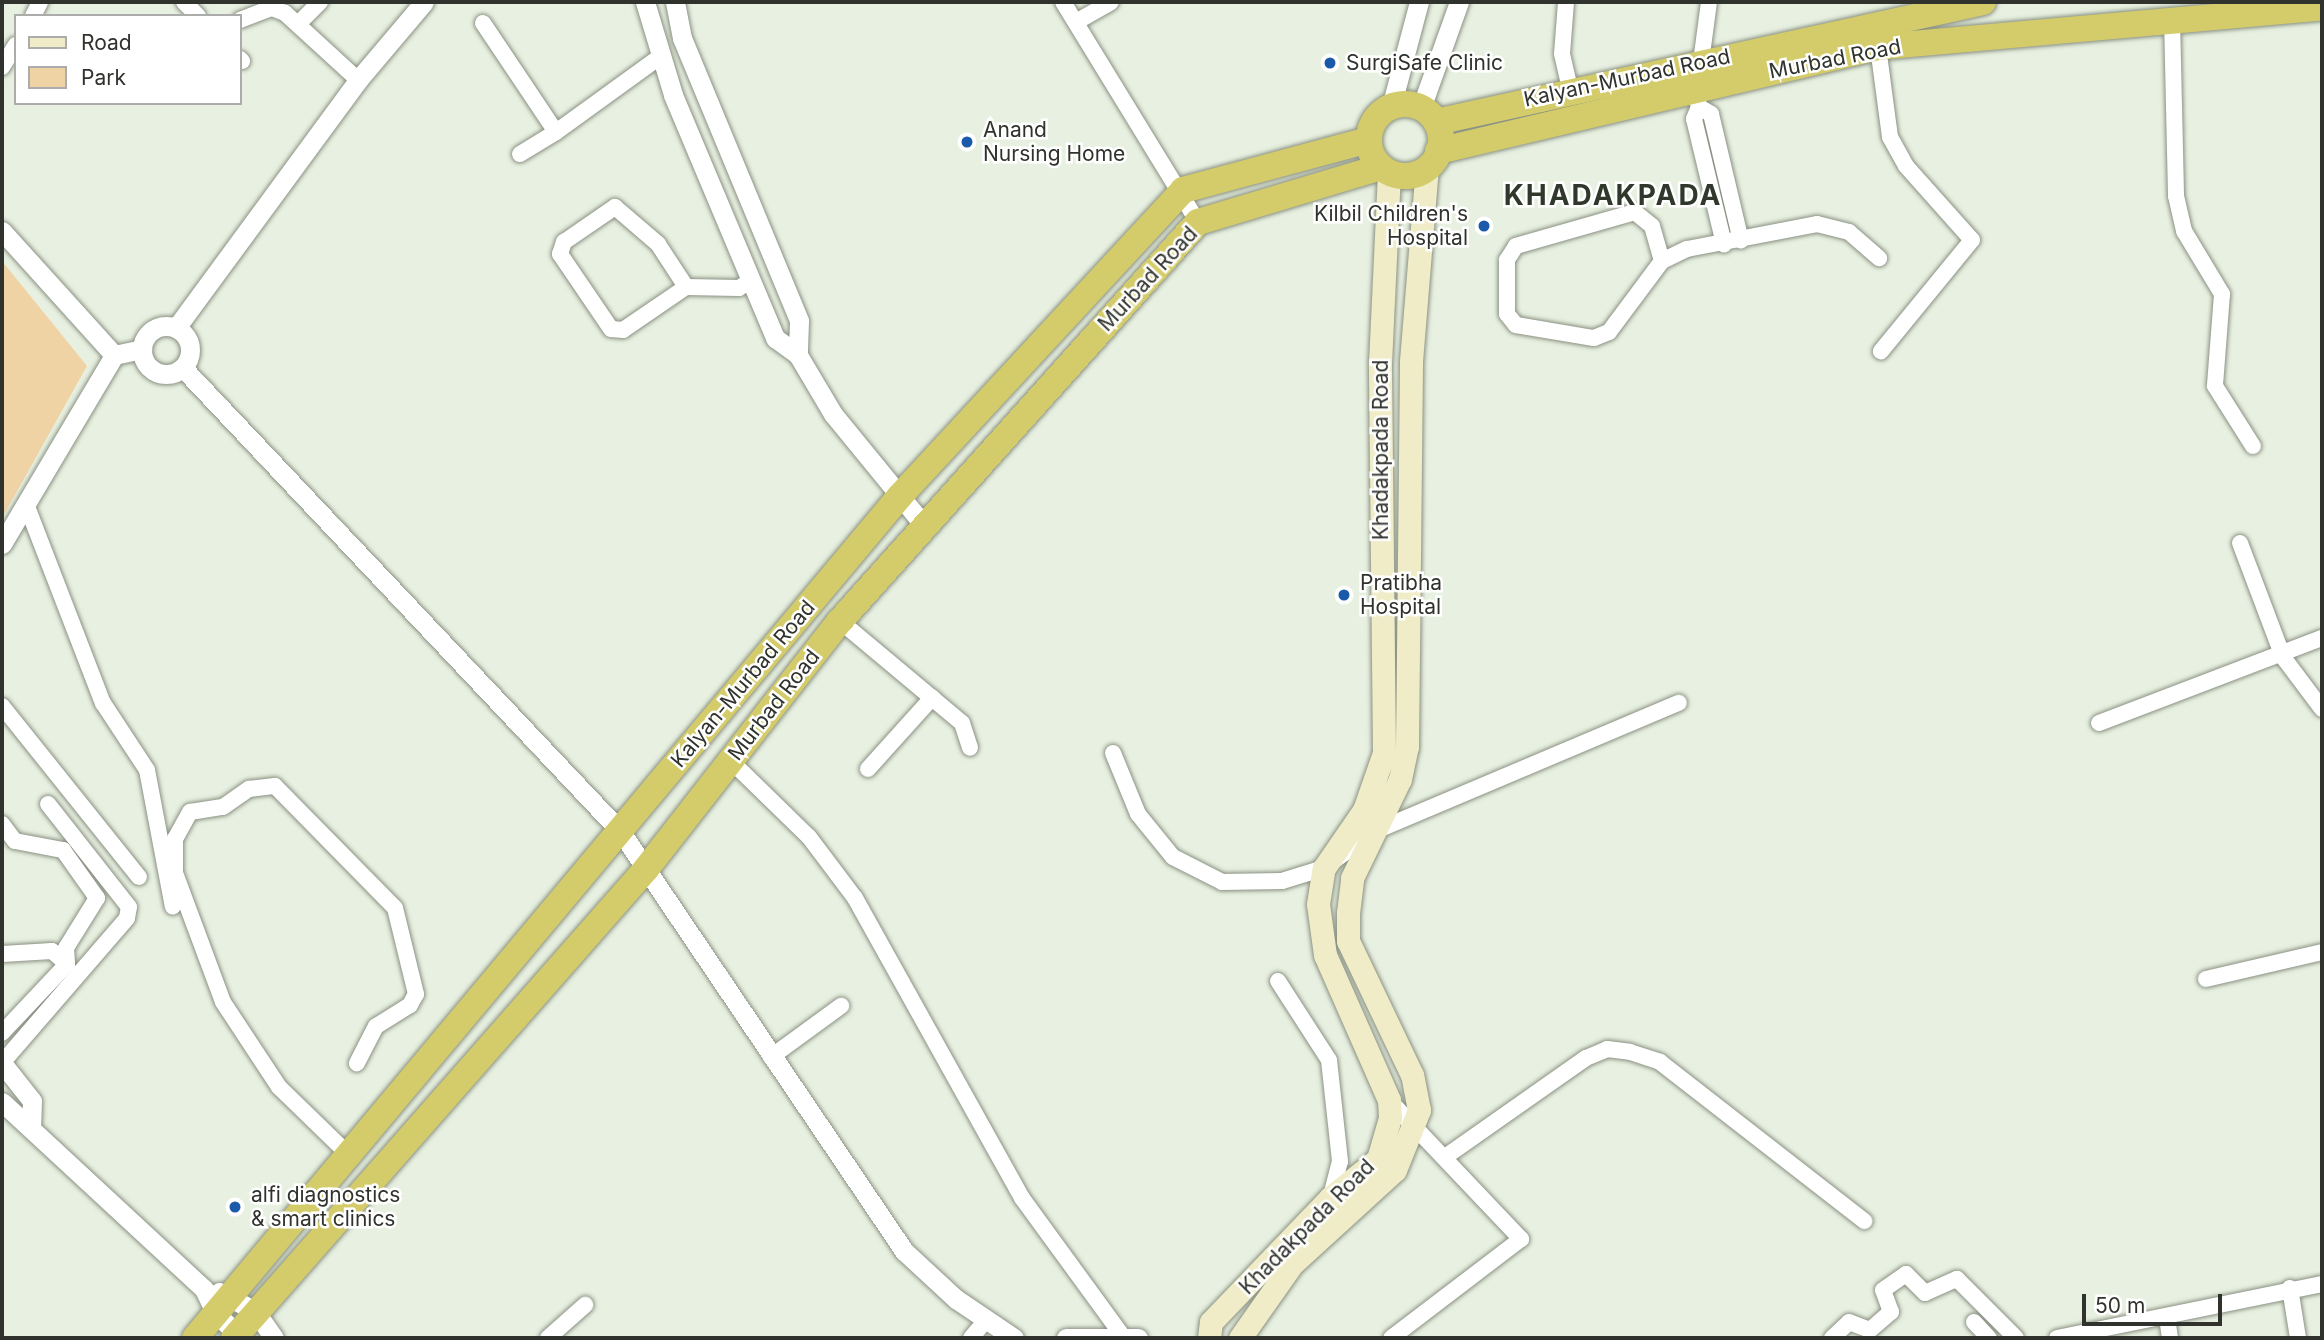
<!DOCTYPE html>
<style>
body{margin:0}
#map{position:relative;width:2324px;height:1340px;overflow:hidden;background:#e8f1e1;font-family:Inter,sans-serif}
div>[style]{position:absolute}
.green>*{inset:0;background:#efd3a5}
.roads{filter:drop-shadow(0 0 2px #8a9183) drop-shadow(0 0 2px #8a9183)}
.minor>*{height:16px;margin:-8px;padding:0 8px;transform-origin:8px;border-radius:8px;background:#fff}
.tertiary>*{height:19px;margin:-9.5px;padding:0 9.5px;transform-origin:9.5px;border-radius:9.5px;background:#fff}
.tertiary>.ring{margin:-9.5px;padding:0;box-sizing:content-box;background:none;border:19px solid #fff;border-radius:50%}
.secondary>*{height:23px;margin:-11.5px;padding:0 11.5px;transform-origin:11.5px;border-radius:11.5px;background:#efecc7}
.trunk>*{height:26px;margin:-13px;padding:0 13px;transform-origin:13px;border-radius:13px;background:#d4cc6a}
.trunk>.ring{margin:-13px;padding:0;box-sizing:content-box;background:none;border:26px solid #d4cc6a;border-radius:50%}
.dots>*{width:19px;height:19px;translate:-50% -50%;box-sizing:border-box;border:4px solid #fff;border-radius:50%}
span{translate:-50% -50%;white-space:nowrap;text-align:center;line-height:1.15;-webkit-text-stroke:5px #fff;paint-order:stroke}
.street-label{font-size:21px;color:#30332d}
.poi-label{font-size:21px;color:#30332d}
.left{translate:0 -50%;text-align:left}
.right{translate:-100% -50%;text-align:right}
.district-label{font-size:28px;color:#30372b;font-weight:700;letter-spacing:2px}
.frame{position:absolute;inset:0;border:4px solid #30332d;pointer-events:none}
.legend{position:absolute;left:14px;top:14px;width:228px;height:91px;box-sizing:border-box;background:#fff;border:2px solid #acadab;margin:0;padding:9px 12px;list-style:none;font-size:21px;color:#30332d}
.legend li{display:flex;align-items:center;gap:14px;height:35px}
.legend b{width:35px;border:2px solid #acadab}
.scale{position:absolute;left:2082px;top:1294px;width:140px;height:32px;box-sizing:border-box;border:4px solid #30332d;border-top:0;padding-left:9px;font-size:21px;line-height:24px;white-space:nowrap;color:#30332d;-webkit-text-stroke:5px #fff;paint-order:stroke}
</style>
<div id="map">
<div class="green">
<div style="clip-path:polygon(2px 261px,87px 366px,2px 518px)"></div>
</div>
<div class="roads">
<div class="minor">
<div style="left:184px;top:2px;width:20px;rotate:45deg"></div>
<div style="left:1063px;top:2px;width:258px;rotate:58.5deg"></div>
<div style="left:1566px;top:2px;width:52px;rotate:94.4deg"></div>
<div style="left:1562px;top:54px;width:36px;rotate:77deg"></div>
<div style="left:33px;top:16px;width:16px;rotate:-63deg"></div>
<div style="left:2172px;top:18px;width:178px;rotate:88.7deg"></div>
<div style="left:2176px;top:196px;width:36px;rotate:77deg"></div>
<div style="left:2184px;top:231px;width:74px;rotate:58.9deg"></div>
<div style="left:2222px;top:294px;width:92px;rotate:94.4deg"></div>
<div style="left:2215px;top:386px;width:71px;rotate:57.7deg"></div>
<div style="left:240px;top:20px;width:34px;rotate:-21deg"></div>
<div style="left:272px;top:8px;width:14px;rotate:21deg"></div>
<div style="left:285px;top:13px;width:99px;rotate:42.5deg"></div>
<div style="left:1076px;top:22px;width:40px;rotate:-29.7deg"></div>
<div style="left:299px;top:23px;width:30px;rotate:-45deg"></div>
<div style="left:483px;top:23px;width:131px;rotate:56.2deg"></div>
<div style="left:556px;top:132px;width:130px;rotate:-35.9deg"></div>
<div style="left:1878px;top:47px;width:91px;rotate:82.4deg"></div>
<div style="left:1890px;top:137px;width:33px;rotate:61deg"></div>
<div style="left:1906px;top:166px;width:99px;rotate:48.3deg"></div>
<div style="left:1972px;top:240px;width:144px;rotate:129.3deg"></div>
<div style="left:240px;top:59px;width:3px;rotate:45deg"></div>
<div style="left:1701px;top:62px;width:61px;rotate:-82.4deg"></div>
<div style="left:2px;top:67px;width:26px;rotate:-58deg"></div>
<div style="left:1694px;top:87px;width:21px;rotate:76deg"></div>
<div style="left:1699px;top:107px;width:13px;rotate:113deg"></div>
<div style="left:1694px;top:119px;width:129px;rotate:76.5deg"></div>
<div style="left:1699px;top:107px;width:14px;rotate:30deg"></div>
<div style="left:1711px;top:114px;width:130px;rotate:76.7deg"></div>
<div style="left:520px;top:154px;width:42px;rotate:-31.4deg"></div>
<div style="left:1662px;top:261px;width:36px;rotate:-106deg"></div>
<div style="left:1652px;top:226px;width:22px;rotate:-141deg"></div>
<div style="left:1635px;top:212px;width:124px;rotate:164.1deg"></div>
<div style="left:1516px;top:246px;width:17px;rotate:123deg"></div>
<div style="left:1507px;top:260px;width:54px;rotate:90deg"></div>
<div style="left:1507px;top:314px;width:14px;rotate:51deg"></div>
<div style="left:1516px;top:325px;width:79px;rotate:9.5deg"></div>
<div style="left:1594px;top:338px;width:16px;rotate:-22deg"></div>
<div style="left:1609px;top:332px;width:89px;rotate:-53.3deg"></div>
<div style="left:1662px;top:261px;width:28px;rotate:-26deg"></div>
<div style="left:1687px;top:249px;width:132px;rotate:-10.9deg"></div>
<div style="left:1817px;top:224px;width:33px;rotate:14deg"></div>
<div style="left:1849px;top:232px;width:40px;rotate:41deg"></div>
<div style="left:686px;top:287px;width:76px;rotate:145.7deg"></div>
<div style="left:623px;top:330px;width:12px;rotate:-175deg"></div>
<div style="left:611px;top:329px;width:91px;rotate:-124.2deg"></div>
<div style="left:560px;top:254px;width:13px;rotate:-72deg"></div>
<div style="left:564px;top:242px;width:62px;rotate:-34.5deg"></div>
<div style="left:615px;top:207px;width:57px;rotate:40.7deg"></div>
<div style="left:658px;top:244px;width:51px;rotate:56.9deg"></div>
<div style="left:686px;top:287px;width:53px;rotate:1.1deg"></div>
<div style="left:739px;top:288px;width:15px;rotate:-32deg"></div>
<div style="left:28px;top:509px;width:208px;rotate:68.9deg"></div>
<div style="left:103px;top:703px;width:80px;rotate:56.7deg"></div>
<div style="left:147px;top:770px;width:139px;rotate:79.3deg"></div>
<div style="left:2240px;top:543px;width:122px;rotate:69.3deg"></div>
<div style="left:2283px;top:657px;width:65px;rotate:53.1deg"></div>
<div style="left:840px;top:621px;width:159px;rotate:39.9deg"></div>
<div style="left:962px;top:723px;width:26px;rotate:72deg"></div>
<div style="left:2px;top:706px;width:219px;rotate:51.3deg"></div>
<div style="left:2099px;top:723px;width:239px;rotate:-20.9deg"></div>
<div style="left:1113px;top:753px;width:66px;rotate:67.7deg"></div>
<div style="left:1138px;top:814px;width:55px;rotate:50.9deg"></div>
<div style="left:1173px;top:857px;width:55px;rotate:27deg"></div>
<div style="left:1222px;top:882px;width:60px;rotate:-1deg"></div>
<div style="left:1282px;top:881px;width:44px;rotate:-17.2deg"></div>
<div style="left:1324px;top:868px;width:61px;rotate:-36.3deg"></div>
<div style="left:1373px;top:832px;width:332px;rotate:-22.9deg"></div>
<div style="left:731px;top:761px;width:109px;rotate:44.3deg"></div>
<div style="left:809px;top:837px;width:76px;rotate:53deg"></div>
<div style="left:855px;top:898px;width:343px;rotate:60.9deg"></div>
<div style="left:1022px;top:1198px;width:170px;rotate:53.9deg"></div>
<div style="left:868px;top:769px;width:96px;rotate:-48deg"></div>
<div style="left:2px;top:824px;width:21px;rotate:53deg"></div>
<div style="left:15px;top:841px;width:49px;rotate:10.6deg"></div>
<div style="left:63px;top:850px;width:59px;rotate:54.7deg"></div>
<div style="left:97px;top:898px;width:59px;rotate:121.8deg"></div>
<div style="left:66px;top:948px;width:16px;rotate:86deg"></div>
<div style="left:67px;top:964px;width:95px;rotate:133.3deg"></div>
<div style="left:2px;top:954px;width:50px;rotate:-3.4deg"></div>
<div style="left:52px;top:951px;width:20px;rotate:41deg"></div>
<div style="left:2206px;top:979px;width:119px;rotate:-13.1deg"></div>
<div style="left:1278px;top:981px;width:94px;rotate:57.2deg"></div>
<div style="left:1329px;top:1060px;width:102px;rotate:83.8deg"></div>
<div style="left:1340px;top:1161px;width:40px;rotate:104.4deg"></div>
<div style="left:771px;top:1057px;width:87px;rotate:-36.1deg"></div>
<div style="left:2px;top:1063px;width:191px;rotate:-49.2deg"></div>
<div style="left:127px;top:918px;width:11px;rotate:-80deg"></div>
<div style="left:129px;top:907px;width:131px;rotate:-128.2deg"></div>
<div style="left:1389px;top:1100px;width:192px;rotate:46.5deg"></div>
<div style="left:1521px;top:1239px;width:163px;rotate:142.7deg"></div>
<div style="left:349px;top:1155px;width:98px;rotate:-135.8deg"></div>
<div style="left:279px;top:1087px;width:102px;rotate:-123.4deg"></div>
<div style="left:223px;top:1002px;width:138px;rotate:-110.4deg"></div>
<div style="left:175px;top:873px;width:34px;rotate:-90deg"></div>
<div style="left:175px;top:839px;width:31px;rotate:-61deg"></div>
<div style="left:190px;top:812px;width:33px;rotate:-9deg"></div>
<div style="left:223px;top:807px;width:32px;rotate:-35deg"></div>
<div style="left:249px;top:789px;width:26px;rotate:-7deg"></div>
<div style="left:275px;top:786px;width:171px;rotate:45.5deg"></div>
<div style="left:395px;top:908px;width:89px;rotate:76.3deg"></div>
<div style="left:416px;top:994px;width:13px;rotate:119deg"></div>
<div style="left:410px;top:1005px;width:40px;rotate:148deg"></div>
<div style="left:376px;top:1026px;width:42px;rotate:117.2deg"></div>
<div style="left:1445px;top:1157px;width:172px;rotate:-35.1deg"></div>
<div style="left:1586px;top:1058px;width:23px;rotate:-23deg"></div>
<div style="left:1607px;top:1049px;width:23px;rotate:7deg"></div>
<div style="left:1630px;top:1052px;width:32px;rotate:18deg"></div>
<div style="left:1660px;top:1062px;width:259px;rotate:37.9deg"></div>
<div style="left:2290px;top:1288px;width:51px;rotate:80.9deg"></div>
<div style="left:2167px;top:1317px;width:21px;rotate:82deg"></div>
<div style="left:1974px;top:1322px;width:22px;rotate:47deg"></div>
<div style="left:548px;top:1338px;width:50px;rotate:-41.7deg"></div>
<div style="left:971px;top:1338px;width:23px;rotate:-50deg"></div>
<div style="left:1832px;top:1338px;width:23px;rotate:-43deg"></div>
<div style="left:1849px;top:1322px;width:22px;rotate:21deg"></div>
<div style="left:1870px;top:1330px;width:28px;rotate:-41deg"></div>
<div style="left:1891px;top:1312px;width:23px;rotate:-110deg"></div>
<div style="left:1883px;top:1290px;width:28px;rotate:-35deg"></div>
<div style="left:1906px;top:1274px;width:27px;rotate:45deg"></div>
<div style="left:1925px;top:1293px;width:35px;rotate:-24deg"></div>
<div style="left:1957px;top:1279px;width:83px;rotate:45deg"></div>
<div style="left:2057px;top:1338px;width:270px;rotate:-11.5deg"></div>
</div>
<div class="tertiary">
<div style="left:645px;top:2px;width:97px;rotate:73.2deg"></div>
<div style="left:673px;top:95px;width:264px;rotate:67.2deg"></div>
<div style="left:775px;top:338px;width:29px;rotate:36deg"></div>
<div style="left:798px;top:355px;width:69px;rotate:59.3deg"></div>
<div style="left:833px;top:414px;width:144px;rotate:50.7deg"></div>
<div style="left:675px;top:2px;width:37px;rotate:79deg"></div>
<div style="left:682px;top:38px;width:306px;rotate:67.5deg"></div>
<div style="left:799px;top:321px;width:34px;rotate:92deg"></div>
<div style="left:1391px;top:107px;width:109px;rotate:-75.1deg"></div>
<div style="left:1421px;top:108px;width:113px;rotate:-70.3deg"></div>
<div style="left:2px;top:231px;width:167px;rotate:47.9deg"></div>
<div style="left:114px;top:355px;width:29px;rotate:-12deg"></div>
<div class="ring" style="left:142px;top:326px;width:29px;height:29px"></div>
<div style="left:176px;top:328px;width:308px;rotate:-53.7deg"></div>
<div style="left:358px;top:80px;width:102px;rotate:-49.8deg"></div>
<div style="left:183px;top:368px;width:638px;rotate:46.65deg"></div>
<div style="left:621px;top:832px;width:506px;rotate:55.96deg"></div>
<div style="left:904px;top:1251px;width:71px;rotate:42.7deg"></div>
<div style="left:956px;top:1299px;width:70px;rotate:33.9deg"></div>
<div style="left:2px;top:544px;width:220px;rotate:-59.3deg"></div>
<div style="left:2px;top:1063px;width:48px;rotate:51.7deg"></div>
<div style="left:32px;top:1101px;width:24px;rotate:92deg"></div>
<div style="left:2px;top:1102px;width:275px;rotate:42.8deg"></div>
<div style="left:204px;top:1289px;width:26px;rotate:65deg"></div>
<div style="left:215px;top:1313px;width:37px;rotate:43deg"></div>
<div style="left:219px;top:1292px;width:41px;rotate:27.8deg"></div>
<div style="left:255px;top:1311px;width:33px;rotate:55deg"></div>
<div style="left:1066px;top:1338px;width:72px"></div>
</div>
<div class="secondary">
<div style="left:1209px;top:1338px;width:16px;rotate:-83deg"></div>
<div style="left:1211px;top:1322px;width:172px;rotate:-46.2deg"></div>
<div style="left:1330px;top:1198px;width:62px;rotate:-39.1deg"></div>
<div style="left:1378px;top:1159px;width:43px;rotate:-73.7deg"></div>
<div style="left:1390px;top:1118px;width:18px;rotate:-93deg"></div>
<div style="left:1389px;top:1100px;width:158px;rotate:-113.8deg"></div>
<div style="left:1325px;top:955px;width:51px;rotate:-97.8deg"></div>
<div style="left:1318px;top:904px;width:36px;rotate:-81deg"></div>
<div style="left:1324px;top:868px;width:70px;rotate:-55.4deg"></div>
<div style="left:1364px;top:810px;width:60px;rotate:-70.7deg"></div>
<div style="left:1384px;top:753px;width:390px;rotate:-90.6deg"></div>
<div style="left:1380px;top:363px;width:191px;rotate:-87.3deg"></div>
<div style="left:1240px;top:1338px;width:90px;rotate:-54.9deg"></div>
<div style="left:1292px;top:1264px;width:139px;rotate:-42.4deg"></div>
<div style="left:1395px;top:1170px;width:65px;rotate:-68.2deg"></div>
<div style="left:1419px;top:1110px;width:36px;rotate:-101deg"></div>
<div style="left:1412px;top:1075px;width:148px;rotate:-115.5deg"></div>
<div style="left:1348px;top:941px;width:28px;rotate:-90deg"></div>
<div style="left:1348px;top:913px;width:35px;rotate:-83deg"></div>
<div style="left:1352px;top:878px;width:110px;rotate:-64.1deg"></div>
<div style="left:1400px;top:779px;width:33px;rotate:-78deg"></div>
<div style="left:1407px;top:747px;width:386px;rotate:-89.4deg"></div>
<div style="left:1411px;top:361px;width:194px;rotate:-85.3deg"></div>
</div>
<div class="trunk">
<div class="ring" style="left:1369px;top:104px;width:46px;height:46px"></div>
<div style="left:1436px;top:122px;width:560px;rotate:-12.37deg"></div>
<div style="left:1438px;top:151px;width:452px;rotate:-13.3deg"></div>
<div style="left:1878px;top:47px;width:446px;rotate:-5.1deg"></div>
<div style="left:195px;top:1338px;width:1098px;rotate:-50.06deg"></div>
<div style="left:900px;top:496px;width:417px;rotate:-47.2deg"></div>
<div style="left:1183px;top:190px;width:192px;rotate:-15.1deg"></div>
<div style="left:234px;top:1338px;width:624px;rotate:-48.7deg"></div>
<div style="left:646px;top:869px;width:315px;rotate:-52deg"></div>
<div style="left:840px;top:621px;width:536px;rotate:-48.1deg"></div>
<div style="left:1198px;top:222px;width:191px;rotate:-16.7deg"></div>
</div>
</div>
<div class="dots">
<div style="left:1330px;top:63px;background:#1b59aa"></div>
<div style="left:967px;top:142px;background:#1b59aa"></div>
<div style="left:1484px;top:226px;background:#1b59aa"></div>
<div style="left:1344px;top:595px;background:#1b59aa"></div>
<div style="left:235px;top:1207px;background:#1b59aa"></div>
</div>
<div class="street-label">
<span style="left:1835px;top:59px;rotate:-11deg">Murbad Road</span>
<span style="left:1627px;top:78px;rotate:-12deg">Kalyan-Murbad Road</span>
<span style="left:1148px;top:279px;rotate:-47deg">Murbad Road</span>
<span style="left:1381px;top:450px;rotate:-90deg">Khadakpada Road</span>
<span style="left:743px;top:684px;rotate:-50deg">Kalyan-Murbad Road</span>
<span style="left:774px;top:705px;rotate:-52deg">Murbad Road</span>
<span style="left:1307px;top:1227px;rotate:-45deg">Khadakpada Road</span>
</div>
<div class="poi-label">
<span class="left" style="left:1346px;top:63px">SurgiSafe Clinic</span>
<span class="left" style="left:983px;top:142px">Anand<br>Nursing Home</span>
<span class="right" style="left:1468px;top:226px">Kilbil Children's<br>Hospital</span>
<span class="left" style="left:1360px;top:595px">Pratibha<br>Hospital</span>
<span class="left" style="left:251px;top:1207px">alfi diagnostics<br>&amp; smart clinics</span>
</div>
<div class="district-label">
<span style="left:1613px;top:195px">KHADAKPADA</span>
</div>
<div class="frame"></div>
<ul class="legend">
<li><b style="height:9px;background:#efecc7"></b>Road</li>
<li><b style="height:19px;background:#efd3a5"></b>Park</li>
</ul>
<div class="scale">50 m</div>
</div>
